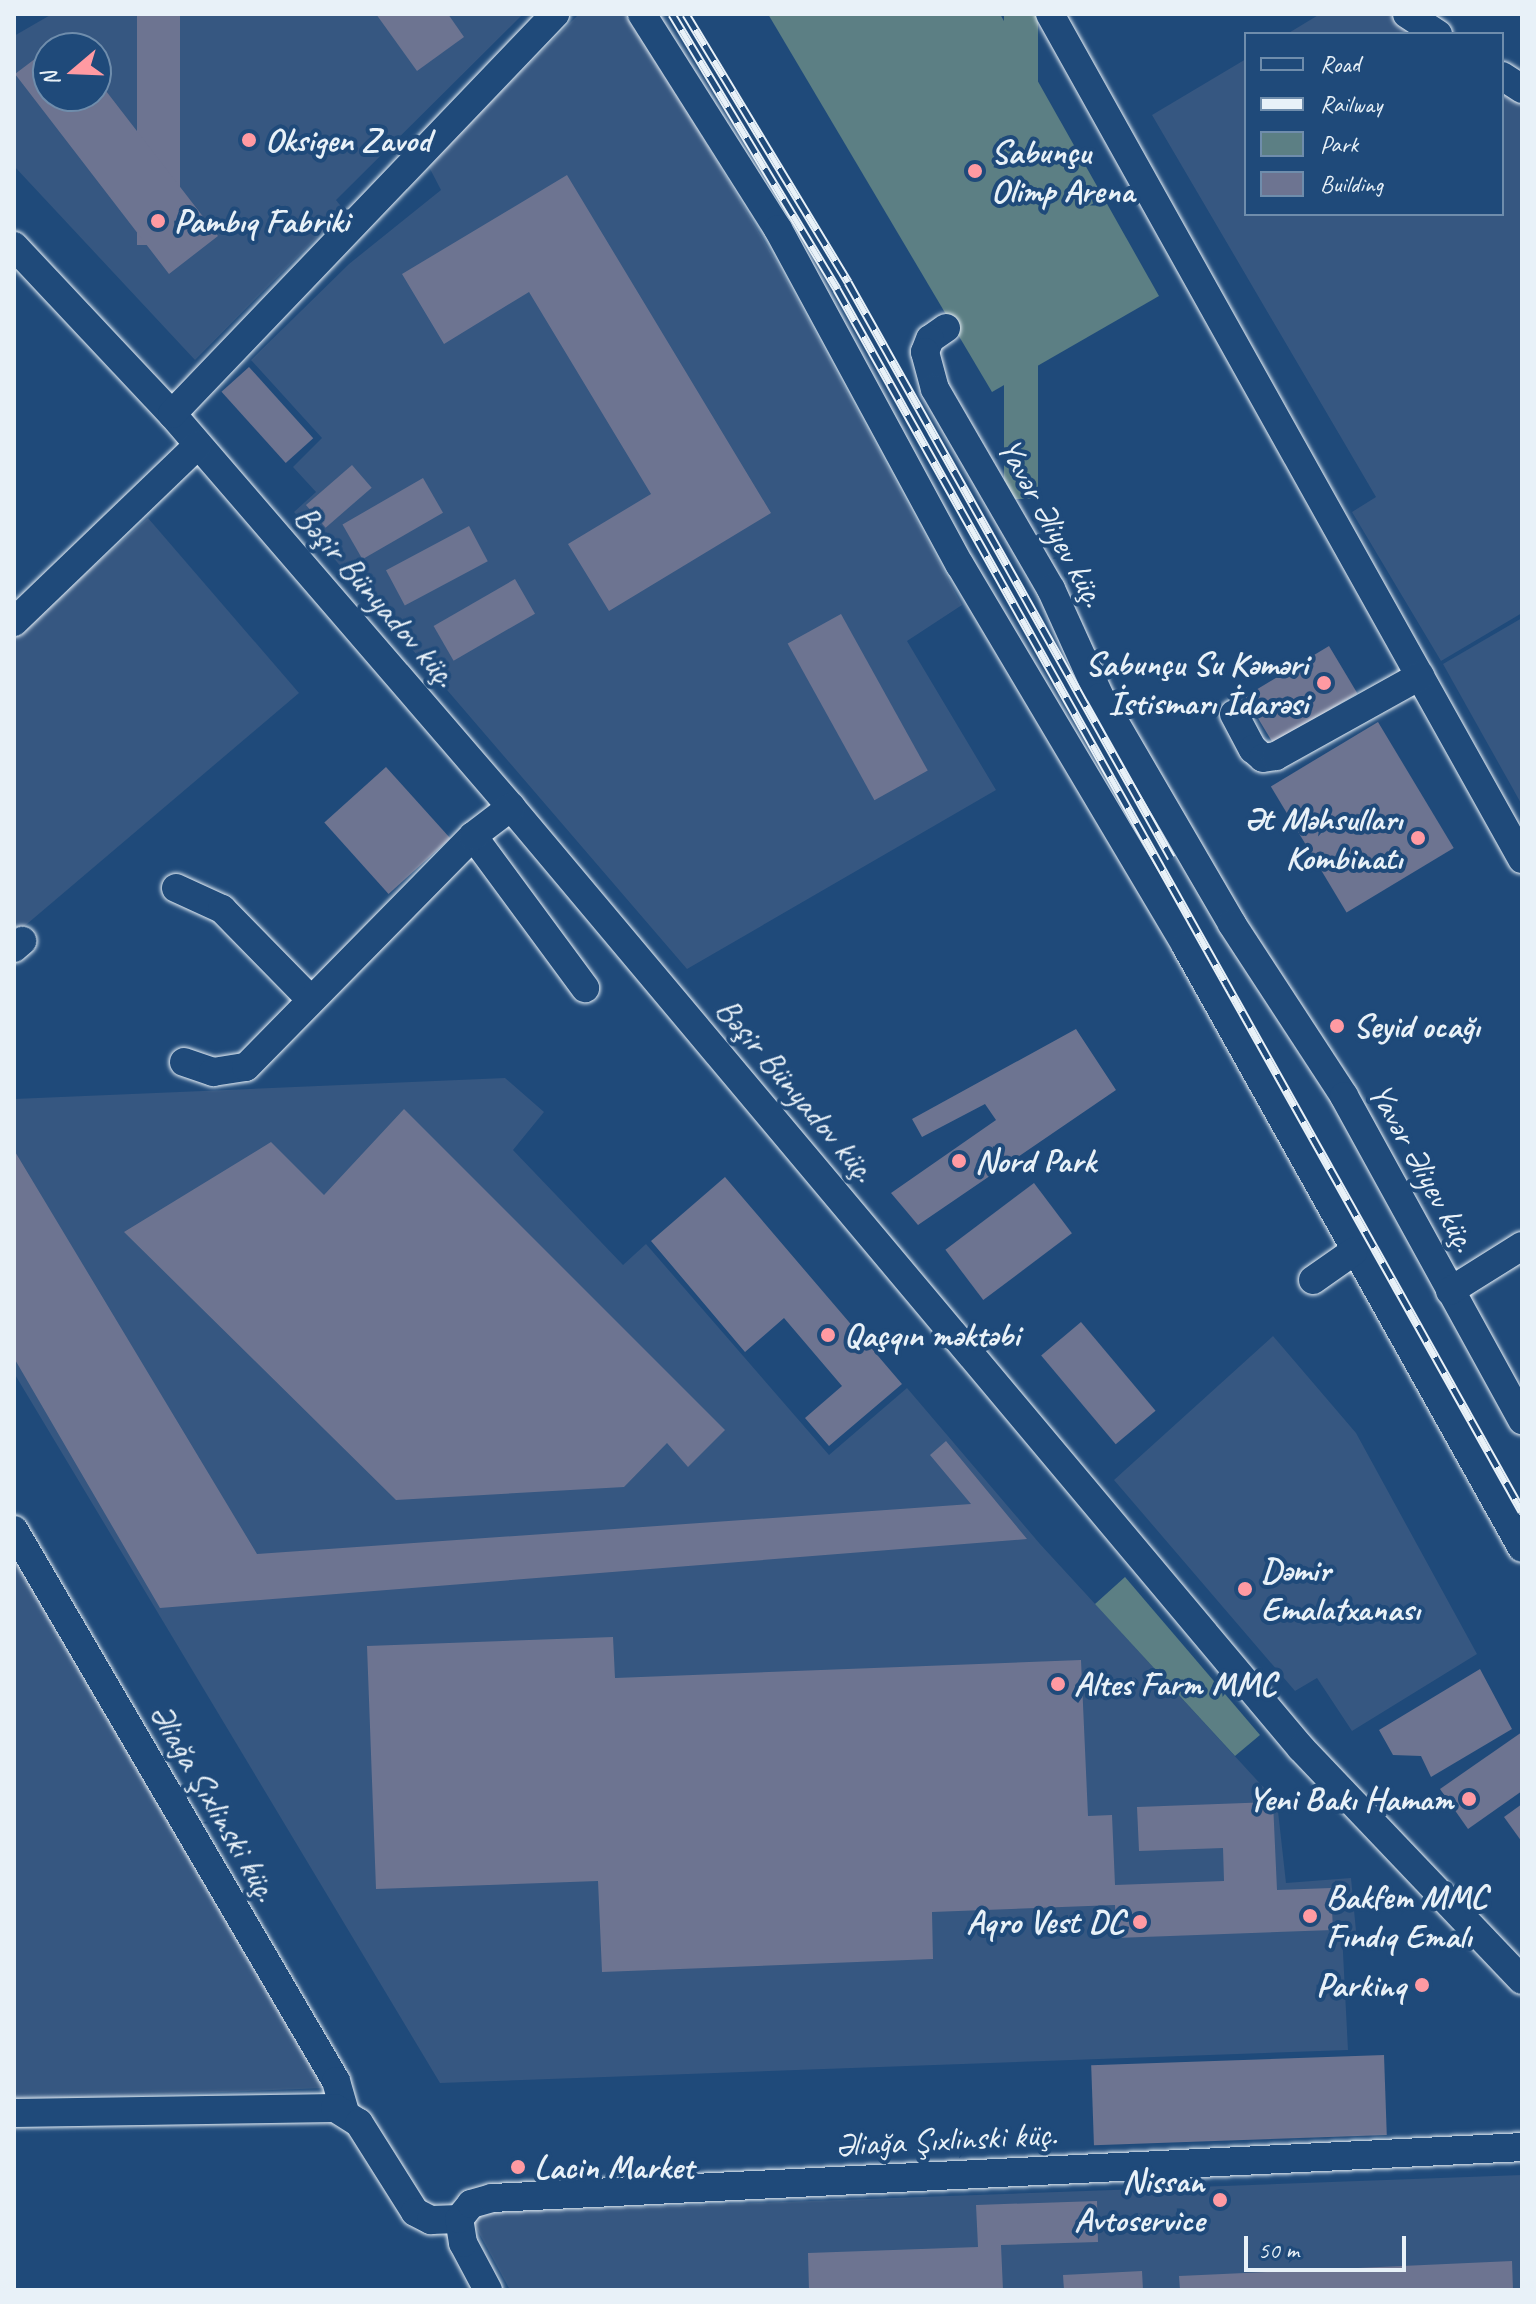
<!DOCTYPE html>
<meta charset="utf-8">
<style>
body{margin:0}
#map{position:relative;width:1536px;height:2304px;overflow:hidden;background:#1f4a7a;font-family:Caveat,sans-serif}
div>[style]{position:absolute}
.built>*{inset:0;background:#365781}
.green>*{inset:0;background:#5c7f84;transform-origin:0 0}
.building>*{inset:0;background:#6d7491;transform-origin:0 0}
.roads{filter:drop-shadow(0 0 2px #e8f1f8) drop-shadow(0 0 2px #e8f1f8)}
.minor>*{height:28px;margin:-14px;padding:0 14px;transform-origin:14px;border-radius:14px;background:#1f4a7a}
.rail>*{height:9px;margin-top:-4.5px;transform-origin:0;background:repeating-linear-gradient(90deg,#1f4a7a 0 18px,#e8f1f8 0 36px);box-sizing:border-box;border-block:2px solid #e8f1f8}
.dots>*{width:22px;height:22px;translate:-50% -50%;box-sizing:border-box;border:4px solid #1f4a7a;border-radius:50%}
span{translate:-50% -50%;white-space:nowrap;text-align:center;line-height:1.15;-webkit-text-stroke:8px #1f4a7a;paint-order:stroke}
.poi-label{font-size:34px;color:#e8f1f8;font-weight:700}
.left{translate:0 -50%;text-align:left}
.right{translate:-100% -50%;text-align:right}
.street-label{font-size:34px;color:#e8f1f8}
.frame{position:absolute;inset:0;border:16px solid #e8f1f8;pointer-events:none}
.legend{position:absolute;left:1244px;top:32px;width:260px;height:184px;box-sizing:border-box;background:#1f4a7a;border:2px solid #6f8dac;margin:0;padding:10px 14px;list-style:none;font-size:24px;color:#e8f1f8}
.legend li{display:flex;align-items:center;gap:16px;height:40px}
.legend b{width:40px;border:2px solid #6f8dac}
.north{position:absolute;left:32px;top:32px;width:80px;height:80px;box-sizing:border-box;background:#1f4a7a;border:2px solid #6f8dac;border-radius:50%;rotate:251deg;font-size:22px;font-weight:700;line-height:32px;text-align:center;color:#e8f1f8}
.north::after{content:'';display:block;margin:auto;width:28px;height:36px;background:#ff9aa2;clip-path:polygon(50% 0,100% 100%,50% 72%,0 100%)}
.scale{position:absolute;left:1244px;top:2236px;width:162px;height:36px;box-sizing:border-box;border:4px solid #e8f1f8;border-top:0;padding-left:10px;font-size:24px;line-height:28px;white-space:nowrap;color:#e8f1f8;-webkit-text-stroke:6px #1f4a7a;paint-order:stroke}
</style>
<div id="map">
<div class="built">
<div style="clip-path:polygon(evenodd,52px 14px,523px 14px,336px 200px,344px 210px,195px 360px,14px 166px,14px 36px,52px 14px,48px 48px,96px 48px,96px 96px,48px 96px,48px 48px)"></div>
<div style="clip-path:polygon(579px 14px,624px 14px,664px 72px,777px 263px,962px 605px,907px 641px,996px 790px,687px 969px,294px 512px,316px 492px,293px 467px,322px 438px,251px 360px,349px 264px,441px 190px,428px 165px)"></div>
<div style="clip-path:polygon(1320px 14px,1388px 14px,1418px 34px,1287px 34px)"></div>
<div style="clip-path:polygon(1246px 59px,1246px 214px,1502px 214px,1502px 92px,1522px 105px,1522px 613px,1441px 661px,1352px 512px,1376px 497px,1152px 115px)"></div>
<div style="clip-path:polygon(148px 518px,299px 693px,14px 935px,14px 637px)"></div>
<div style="clip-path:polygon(1522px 618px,1522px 805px,1443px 664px)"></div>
<div style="clip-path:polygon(505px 1078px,544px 1112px,513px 1150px,623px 1265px,646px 1244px,829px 1455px,907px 1388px,1040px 1544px,1277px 1802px,1286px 1883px,1351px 1878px,1356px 1931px,1342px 1933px,1348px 2050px,440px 2083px,14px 1373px,14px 1099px)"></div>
<div style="clip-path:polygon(1273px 1336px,1356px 1433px,1477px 1654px,1352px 1731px,1317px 1678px,1295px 1691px,1114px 1480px)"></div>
<div style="clip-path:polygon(14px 1554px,326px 2088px,14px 2100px)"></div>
<div style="clip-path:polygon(1522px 2175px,1522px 2290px,510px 2290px,472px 2220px,482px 2213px)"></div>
</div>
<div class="green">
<div style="clip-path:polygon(768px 14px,1000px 14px,1159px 296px,992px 392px)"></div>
<div style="left:1004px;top:14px;width:34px;height:485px"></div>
<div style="clip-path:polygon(1125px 1577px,1260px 1735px,1235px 1756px,1095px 1604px)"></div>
</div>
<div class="building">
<div style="left:137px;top:14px;width:43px;height:231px"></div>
<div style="clip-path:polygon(376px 14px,448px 14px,464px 37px,417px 71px)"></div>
<div style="clip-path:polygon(64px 36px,73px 48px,49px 48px)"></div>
<div style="clip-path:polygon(48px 49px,48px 96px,96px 96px,96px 78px,218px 236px,169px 274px,15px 74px)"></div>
<div style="clip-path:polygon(567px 175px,771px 513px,609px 611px,568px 544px,651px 494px,529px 292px,444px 344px,402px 274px)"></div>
<div style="left:249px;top:367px;width:96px;height:37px;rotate:48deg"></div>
<div style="left:352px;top:465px;width:30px;height:61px;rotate:49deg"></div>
<div style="left:423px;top:478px;width:40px;height:93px;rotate:60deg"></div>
<div style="left:469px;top:526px;width:40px;height:94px;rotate:62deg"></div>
<div style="left:515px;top:579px;width:40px;height:94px;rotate:60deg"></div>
<div style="left:841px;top:614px;width:179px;height:61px;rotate:61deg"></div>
<div style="left:1329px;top:646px;width:55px;height:98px;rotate:59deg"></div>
<div style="left:1378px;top:722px;width:147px;height:125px;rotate:59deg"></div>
<div style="left:386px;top:767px;width:96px;height:83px;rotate:48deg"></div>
<div style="clip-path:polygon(1076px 1029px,1116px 1090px,918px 1225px,891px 1193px,996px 1120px,985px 1104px,922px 1137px,912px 1119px)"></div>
<div style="clip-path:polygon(404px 1109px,725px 1430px,688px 1467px,667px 1443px,624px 1487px,396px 1500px,124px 1232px,271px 1142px,324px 1195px)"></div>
<div style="clip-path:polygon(14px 1150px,257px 1554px,971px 1504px,930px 1455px,946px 1441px,1027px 1539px,160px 1608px,14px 1358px)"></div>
<div style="clip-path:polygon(725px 1177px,902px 1384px,829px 1446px,805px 1418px,842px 1386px,784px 1318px,745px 1352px,651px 1241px)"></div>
<div style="left:1034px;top:1183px;width:63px;height:111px;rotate:53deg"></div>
<div style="left:1081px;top:1322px;width:116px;height:52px;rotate:50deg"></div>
<div style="clip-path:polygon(613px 1637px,615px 1678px,1081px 1660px,1088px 1816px,1112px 1815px,1115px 1885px,1224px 1881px,1223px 1848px,1139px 1851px,1137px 1807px,1273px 1802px,1277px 1890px,1331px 1888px,1333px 1930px,1116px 1938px,1115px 1905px,932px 1912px,933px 1959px,602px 1972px,598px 1881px,376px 1889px,367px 1646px)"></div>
<div style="clip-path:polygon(1480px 1669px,1512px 1729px,1431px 1777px,1421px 1756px,1393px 1755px,1379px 1730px)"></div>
<div style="clip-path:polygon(1522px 1732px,1522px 1791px,1468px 1829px,1440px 1789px)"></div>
<div style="clip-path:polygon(1522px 1804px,1522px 1842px,1504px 1817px)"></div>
<div style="left:1384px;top:2055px;width:80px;height:293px;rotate:88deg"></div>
<div style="clip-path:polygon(1097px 2201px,1098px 2242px,1001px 2245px,1003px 2290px,809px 2290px,808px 2253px,978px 2247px,976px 2205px)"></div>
<div style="clip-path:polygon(1512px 2261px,1513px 2290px,1180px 2290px,1179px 2276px)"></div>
<div style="clip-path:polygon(1142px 2271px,1143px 2290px,1064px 2290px,1063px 2275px)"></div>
</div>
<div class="roads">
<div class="minor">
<div style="left:642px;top:14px;width:254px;rotate:57.7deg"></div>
<div style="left:778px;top:229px;width:382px;rotate:61.6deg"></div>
<div style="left:960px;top:565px;width:443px;rotate:59.3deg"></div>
<div style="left:1186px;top:946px;width:689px;rotate:60.83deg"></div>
<div style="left:1050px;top:14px;width:968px;rotate:60.81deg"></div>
<div style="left:1407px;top:14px;width:37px;rotate:33deg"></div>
<div style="left:1502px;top:76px;width:24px;rotate:33deg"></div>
<div style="left:14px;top:246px;width:231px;rotate:46.8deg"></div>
<div style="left:172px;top:414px;width:519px;rotate:49.22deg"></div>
<div style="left:511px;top:807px;width:1229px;rotate:49.99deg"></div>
<div style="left:1301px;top:1748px;width:320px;rotate:46.4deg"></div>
<div style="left:946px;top:328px;width:19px;rotate:145deg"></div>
<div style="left:930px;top:339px;width:14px;rotate:111deg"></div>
<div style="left:925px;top:352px;width:38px;rotate:75deg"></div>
<div style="left:935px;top:389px;width:231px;rotate:59.9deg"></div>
<div style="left:1051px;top:589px;width:119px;rotate:65.6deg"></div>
<div style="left:1100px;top:697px;width:263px;rotate:59.8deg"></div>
<div style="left:1232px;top:924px;width:205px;rotate:56.9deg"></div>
<div style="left:1344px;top:1096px;width:370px;rotate:61.2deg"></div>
<div style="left:172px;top:414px;width:554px;rotate:-46.24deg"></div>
<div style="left:14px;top:622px;width:255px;rotate:-43.9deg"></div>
<div style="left:1234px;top:714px;width:40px;rotate:62deg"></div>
<div style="left:1253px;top:749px;width:13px;rotate:42deg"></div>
<div style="left:1263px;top:758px;width:13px;rotate:-9deg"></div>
<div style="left:1276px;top:756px;width:165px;rotate:-29.1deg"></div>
<div style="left:473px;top:836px;width:189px;rotate:53.6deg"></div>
<div style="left:176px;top:888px;width:51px;rotate:24.5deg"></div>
<div style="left:222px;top:909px;width:127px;rotate:45.6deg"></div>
<div style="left:14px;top:948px;width:11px;rotate:-41deg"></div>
<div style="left:184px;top:1062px;width:31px;rotate:19deg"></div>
<div style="left:213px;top:1072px;width:33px;rotate:-9deg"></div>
<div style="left:246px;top:1067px;width:324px;rotate:-45.5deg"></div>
<div style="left:473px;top:836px;width:48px;rotate:-37.3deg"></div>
<div style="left:1313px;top:1280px;width:49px;rotate:-35deg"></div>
<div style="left:1450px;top:1291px;width:85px;rotate:-32deg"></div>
<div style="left:14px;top:1530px;width:638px;rotate:59.7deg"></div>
<div style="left:336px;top:2081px;width:33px;rotate:74deg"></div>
<div style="left:14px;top:2113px;width:321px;rotate:-0.9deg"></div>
<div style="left:335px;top:2108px;width:28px;rotate:32deg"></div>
<div style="left:359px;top:2123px;width:105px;rotate:57.8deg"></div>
<div style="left:415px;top:2212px;width:18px;rotate:27deg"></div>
<div style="left:431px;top:2220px;width:28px;rotate:-2deg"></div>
<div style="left:488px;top:2290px;width:53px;rotate:-118deg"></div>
<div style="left:463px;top:2243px;width:24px;rotate:-99deg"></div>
<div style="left:459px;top:2219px;width:19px;rotate:-51deg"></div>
<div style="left:471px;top:2204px;width:22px;rotate:-16deg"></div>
<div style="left:492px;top:2198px;width:1031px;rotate:-2.83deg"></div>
</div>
</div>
<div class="rail">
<div style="left:672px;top:14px;width:321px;rotate:59deg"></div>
<div style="left:837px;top:289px;width:1401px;rotate:60.73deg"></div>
<div style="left:686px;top:14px;width:313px;rotate:58.8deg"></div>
<div style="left:848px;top:282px;width:660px;rotate:60.68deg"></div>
</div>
<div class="dots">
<div style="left:249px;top:140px;background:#ff9aa2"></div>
<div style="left:975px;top:171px;background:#ff9aa2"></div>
<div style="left:158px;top:221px;background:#ff9aa2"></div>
<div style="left:1324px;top:683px;background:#ff9aa2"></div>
<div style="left:1418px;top:838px;background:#ff9aa2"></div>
<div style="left:1337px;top:1026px;background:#ff9aa2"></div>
<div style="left:959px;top:1161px;background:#ff9aa2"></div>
<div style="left:828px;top:1335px;background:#ff9aa2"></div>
<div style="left:1245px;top:1589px;background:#ff9aa2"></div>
<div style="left:1058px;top:1684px;background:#ff9aa2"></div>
<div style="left:1469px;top:1799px;background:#ff9aa2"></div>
<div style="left:1310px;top:1916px;background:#ff9aa2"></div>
<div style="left:1140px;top:1922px;background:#ff9aa2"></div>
<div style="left:1422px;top:1985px;background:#ff9aa2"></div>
<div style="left:518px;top:2167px;background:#ff9aa2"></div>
<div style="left:1220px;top:2200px;background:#ff9aa2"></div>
</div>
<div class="poi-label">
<span class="left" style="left:265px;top:140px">Oksigen Zavod</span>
<span class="left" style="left:991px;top:171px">Sabunçu<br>Olimp Arena</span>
<span class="left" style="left:174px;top:221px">Pambıq Fabriki</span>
<span class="right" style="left:1308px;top:683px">Sabunçu Su Kəməri<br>İstismarı İdarəsi</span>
<span class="right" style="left:1402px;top:838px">Ət Məhsulları<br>Kombinatı</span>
<span class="left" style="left:1353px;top:1026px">Seyid ocağı</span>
<span class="left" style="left:975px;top:1161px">Nord Park</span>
<span class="left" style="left:844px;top:1335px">Qaçqın məktəbi</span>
<span class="left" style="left:1261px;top:1589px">Dəmir<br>Emalatxanası</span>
<span class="left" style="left:1074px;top:1684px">Altes Farm MMC</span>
<span class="right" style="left:1453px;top:1799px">Yeni Bakı Hamam</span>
<span class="left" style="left:1326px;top:1916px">Bakfem MMC<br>Fındıq Emalı</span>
<span class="right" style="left:1124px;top:1922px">Aqro Vest DC</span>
<span class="right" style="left:1406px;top:1985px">Parkinq</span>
<span class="left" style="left:534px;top:2167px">Lacin Market</span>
<span class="right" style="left:1204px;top:2200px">Nissan<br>Avtoservice</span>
</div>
<div class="street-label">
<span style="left:1052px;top:522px;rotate:61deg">Yavər Əliyev küç.</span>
<span style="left:376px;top:596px;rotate:49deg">Bəşir Bünyadov küç.</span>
<span style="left:796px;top:1090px;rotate:50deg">Bəşir Bünyadov küç.</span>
<span style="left:1423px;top:1167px;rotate:61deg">Yavər Əliyev küç.</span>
<span style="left:214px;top:1802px;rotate:60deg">Əliağa Şıxlinski küç.</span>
<span style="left:946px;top:2139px;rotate:-3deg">Əliağa Şıxlinski küç.</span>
</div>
<div class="frame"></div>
<ul class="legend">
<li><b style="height:10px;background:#1f4a7a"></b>Road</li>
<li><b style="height:10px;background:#e8f1f8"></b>Railway</li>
<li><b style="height:22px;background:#5c7f84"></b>Park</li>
<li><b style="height:22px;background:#6d7491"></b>Building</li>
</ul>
<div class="north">N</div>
<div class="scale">50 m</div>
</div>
